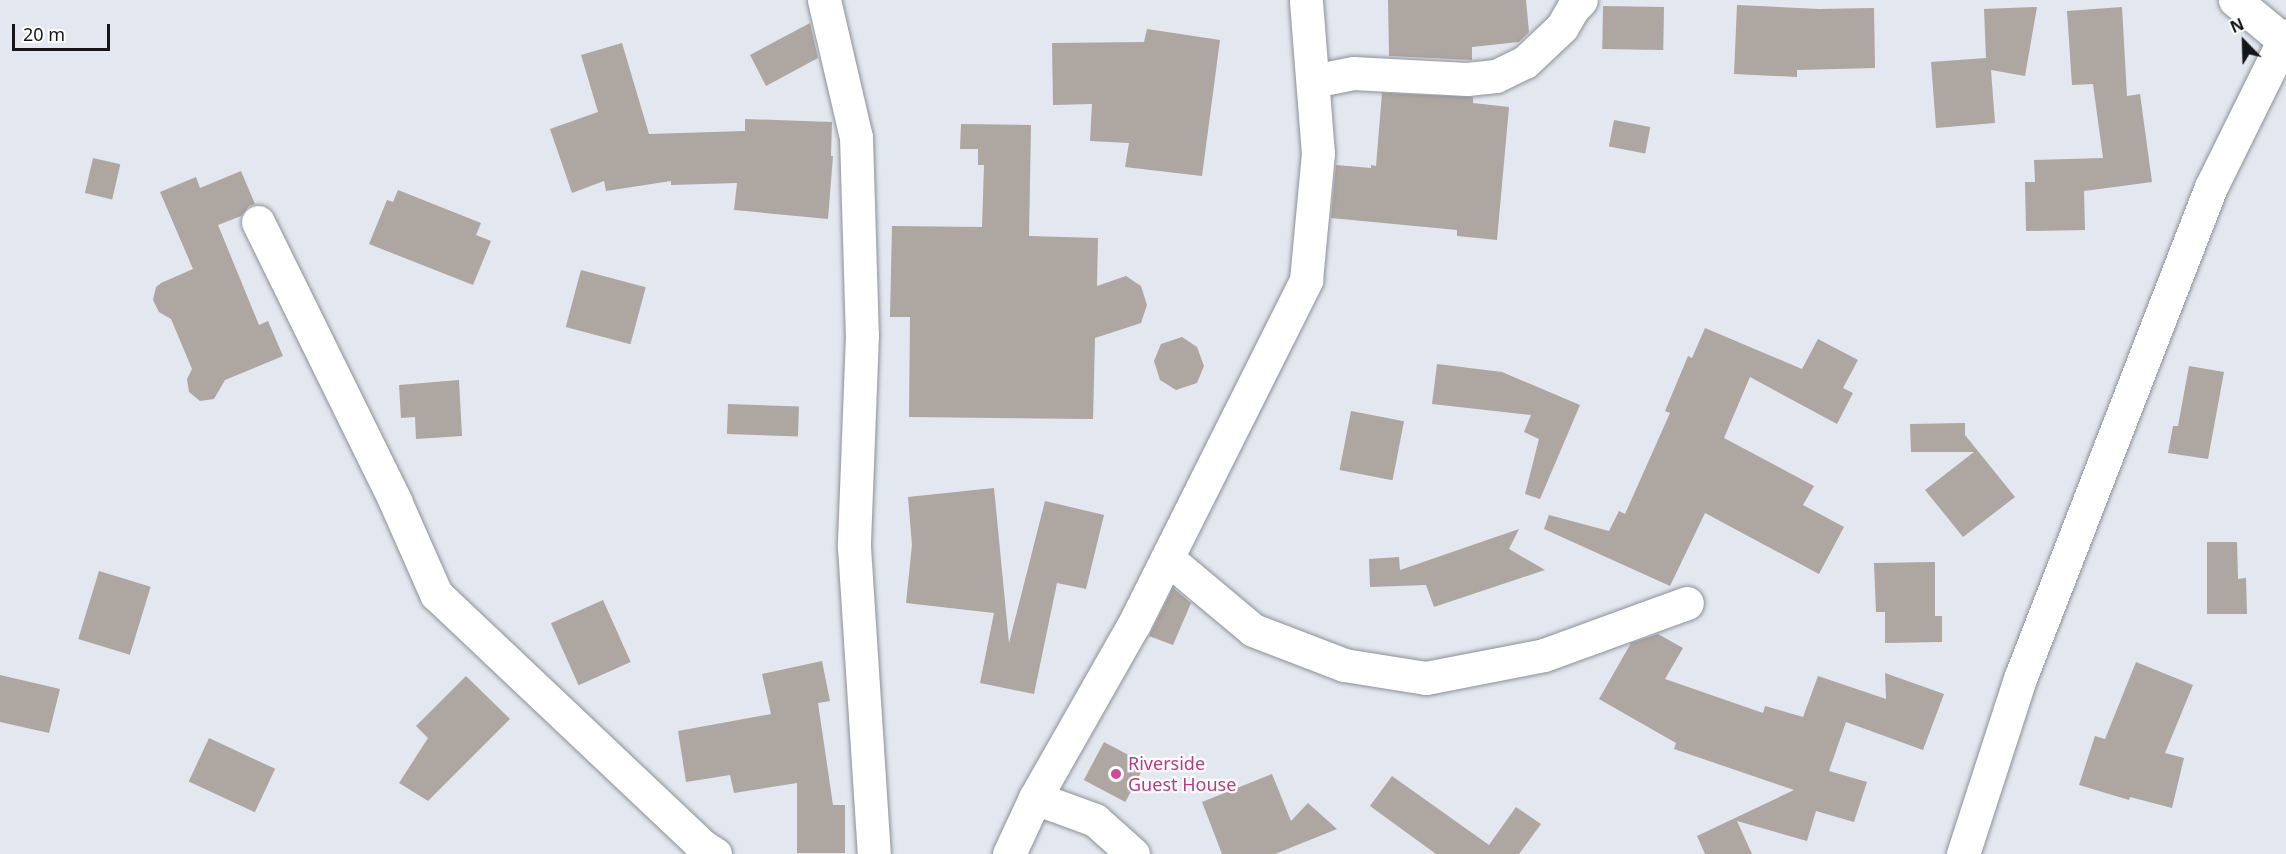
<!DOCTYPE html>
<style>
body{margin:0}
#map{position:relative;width:2286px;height:854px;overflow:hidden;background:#e3e7ef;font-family:"Noto Sans",sans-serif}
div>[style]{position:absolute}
.building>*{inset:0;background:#aea6a0;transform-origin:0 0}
.roads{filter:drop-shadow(0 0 2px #8c9098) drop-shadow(0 0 2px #8c9098)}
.minor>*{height:33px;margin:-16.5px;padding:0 16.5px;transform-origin:16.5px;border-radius:16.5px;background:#fff}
.tertiary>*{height:33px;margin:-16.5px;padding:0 16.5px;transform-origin:16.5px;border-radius:16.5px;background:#fff}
.dots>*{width:16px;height:16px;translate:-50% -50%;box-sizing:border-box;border:3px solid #fff;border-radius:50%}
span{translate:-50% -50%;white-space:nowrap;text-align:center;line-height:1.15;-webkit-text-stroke:4.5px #fff;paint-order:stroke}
.hotel-label{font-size:18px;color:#b23c85}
.left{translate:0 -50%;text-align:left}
.north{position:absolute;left:2214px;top:12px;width:60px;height:60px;-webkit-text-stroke:4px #fff;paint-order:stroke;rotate:337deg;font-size:16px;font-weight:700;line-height:24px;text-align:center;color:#151619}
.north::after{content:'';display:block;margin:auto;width:21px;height:27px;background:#151619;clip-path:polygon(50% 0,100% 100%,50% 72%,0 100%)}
.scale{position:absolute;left:12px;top:24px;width:98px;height:27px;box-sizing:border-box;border:3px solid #151619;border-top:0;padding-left:8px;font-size:18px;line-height:21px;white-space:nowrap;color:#151619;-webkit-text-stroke:4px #fff;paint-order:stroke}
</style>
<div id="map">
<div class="building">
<div style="clip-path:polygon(1388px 0,1526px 0,1529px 32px,1519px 42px,1472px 47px,1472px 60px,1389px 56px)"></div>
<div style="clip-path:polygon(1737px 5px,1819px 9px,1874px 8px,1875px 68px,1797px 70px,1797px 77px,1734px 74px)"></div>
<div style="left:1603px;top:6px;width:61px;height:43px;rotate:1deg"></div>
<div style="clip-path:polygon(2037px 7px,2025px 76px,1991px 70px,1995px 123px,1936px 128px,1931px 62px,1986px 58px,1984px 9px)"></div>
<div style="clip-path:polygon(2122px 7px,2127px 96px,2140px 94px,2152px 182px,2084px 191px,2085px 230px,2026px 231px,2025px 182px,2035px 182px,2034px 160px,2103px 158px,2093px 84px,2072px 85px,2067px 11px)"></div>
<div style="clip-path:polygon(810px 23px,818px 58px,766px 86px,750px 55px)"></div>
<div style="clip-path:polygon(1147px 29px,1220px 40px,1202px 176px,1125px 167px,1129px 143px,1090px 141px,1092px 104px,1053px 105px,1052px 43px,1144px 42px)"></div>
<div style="clip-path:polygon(622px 43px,649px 134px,745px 131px,745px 119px,832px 122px,831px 156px,833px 156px,828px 219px,734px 210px,737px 183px,671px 185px,671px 181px,606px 191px,604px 181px,572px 193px,550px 129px,598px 112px,581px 55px)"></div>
<div style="clip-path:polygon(1382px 93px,1473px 97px,1473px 103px,1509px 107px,1497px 240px,1457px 236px,1457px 230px,1331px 218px,1336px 165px,1371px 168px,1371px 165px,1376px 166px)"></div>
<div style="left:1614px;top:120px;width:37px;height:27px;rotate:11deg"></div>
<div style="clip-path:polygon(961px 124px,1031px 125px,1029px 236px,1098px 238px,1097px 286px,1126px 276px,1141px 286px,1147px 305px,1141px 323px,1095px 338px,1093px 419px,909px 417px,910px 317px,890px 317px,892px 226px,982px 227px,984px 165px,978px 165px,978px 149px,960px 149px)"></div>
<div style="left:93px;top:158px;width:28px;height:36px;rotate:13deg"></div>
<div style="clip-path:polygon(241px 171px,255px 204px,249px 206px,241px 216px,218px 225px,259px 325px,268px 321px,283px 356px,225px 380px,214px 399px,200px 401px,189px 392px,187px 379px,192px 369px,171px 319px,159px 312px,153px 300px,156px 287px,161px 283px,193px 269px,160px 192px,196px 177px,200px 188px)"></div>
<div style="clip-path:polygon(398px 190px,481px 223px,476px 235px,491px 241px,473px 285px,369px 244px,387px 200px,393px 202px)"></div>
<div style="left:581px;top:270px;width:67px;height:59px;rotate:15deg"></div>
<div style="clip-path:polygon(1705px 328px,1802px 369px,1818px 339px,1858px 360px,1843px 388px,1853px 393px,1837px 424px,1750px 377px,1724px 438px,1814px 486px,1803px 505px,1844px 527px,1819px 574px,1705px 513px,1670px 586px,1544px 529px,1549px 515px,1609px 531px,1619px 511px,1625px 514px,1670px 413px,1665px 411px,1688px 356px,1692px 358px)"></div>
<div style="clip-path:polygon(1182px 337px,1197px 347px,1204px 366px,1197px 383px,1176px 390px,1160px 380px,1154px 361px,1161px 344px)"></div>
<div style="clip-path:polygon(1437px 364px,1502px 372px,1580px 405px,1540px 499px,1525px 494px,1539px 439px,1524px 432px,1531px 415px,1432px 404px)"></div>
<div style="clip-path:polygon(2189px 366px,2224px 372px,2208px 459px,2168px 453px,2173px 426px,2178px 426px)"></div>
<div style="clip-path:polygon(459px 380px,462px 436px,416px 439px,415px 417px,401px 418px,399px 385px)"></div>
<div style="left:728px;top:404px;width:71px;height:30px;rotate:2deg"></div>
<div style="left:1351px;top:411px;width:54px;height:60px;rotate:11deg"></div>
<div style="clip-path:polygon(1965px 423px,1965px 435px,2015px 497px,1963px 537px,1925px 490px,1974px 452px,1911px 452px,1910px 424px)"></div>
<div style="clip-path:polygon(994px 488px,1009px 643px,1045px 501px,1104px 515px,1086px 589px,1057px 583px,1034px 694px,980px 683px,994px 613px,906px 603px,912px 545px,908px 497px)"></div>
<div style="clip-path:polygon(1519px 529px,1509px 549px,1545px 570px,1434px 607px,1426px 585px,1370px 587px,1369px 559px,1399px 557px,1400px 570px)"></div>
<div style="clip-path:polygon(2207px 542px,2237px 542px,2238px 579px,2246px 578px,2247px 614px,2207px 614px)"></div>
<div style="clip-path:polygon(1935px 562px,1935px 616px,1942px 616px,1942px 642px,1885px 643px,1885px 612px,1876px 612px,1874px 563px)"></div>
<div style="left:99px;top:571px;width:54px;height:71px;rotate:17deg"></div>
<div style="clip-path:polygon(1173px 588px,1191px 603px,1173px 645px,1149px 636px)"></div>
<div style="left:603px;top:600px;width:68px;height:57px;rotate:66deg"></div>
<div style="clip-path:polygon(1658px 634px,1683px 648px,1665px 679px,1763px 713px,1765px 706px,1803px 717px,1818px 676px,1886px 699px,1885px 673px,1944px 694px,1923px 750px,1846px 722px,1829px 771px,1867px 782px,1854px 822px,1816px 811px,1807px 841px,1737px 821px,1752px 854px,1705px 854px,1697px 836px,1794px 790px,1674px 749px,1676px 743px,1599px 699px,1631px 643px)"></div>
<div style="clip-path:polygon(822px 661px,830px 701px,818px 703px,833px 805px,845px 805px,845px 853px,797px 853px,797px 783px,734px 793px,730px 775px,686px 782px,678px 731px,771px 714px,762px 674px)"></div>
<div style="clip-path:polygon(2136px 662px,2193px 685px,2165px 753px,2184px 758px,2172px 808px,2130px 797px,2129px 800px,2079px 785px,2095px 736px,2105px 739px)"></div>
<div style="clip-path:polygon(0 675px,60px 689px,49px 733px,0 722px)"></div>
<div style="clip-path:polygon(466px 676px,510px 719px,428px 801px,399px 783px,428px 738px,416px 726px)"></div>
<div style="left:209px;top:738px;width:73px;height:48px;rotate:25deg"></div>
<div style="left:1104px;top:742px;width:47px;height:43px;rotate:28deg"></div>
<div style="clip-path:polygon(1272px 774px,1291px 821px,1308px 803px,1337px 829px,1275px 854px,1222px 854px,1202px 802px)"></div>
<div style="clip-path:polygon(1392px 776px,1489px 845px,1516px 807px,1541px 824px,1519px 854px,1436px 854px,1370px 806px)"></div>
</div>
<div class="roads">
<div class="minor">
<div style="left:824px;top:0;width:141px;rotate:76.9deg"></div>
<div style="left:856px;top:137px;width:197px;rotate:88.3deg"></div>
<div style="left:862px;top:334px;width:213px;rotate:92.2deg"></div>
<div style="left:854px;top:547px;width:308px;rotate:86.3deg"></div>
<div style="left:2235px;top:0;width:62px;rotate:39.8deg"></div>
<div style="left:1313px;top:81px;width:41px;rotate:-11.3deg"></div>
<div style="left:1353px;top:73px;width:114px;rotate:3deg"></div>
<div style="left:1467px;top:79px;width:29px;rotate:-6deg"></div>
<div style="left:1496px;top:76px;width:32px;rotate:-26deg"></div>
<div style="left:1525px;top:62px;width:51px;rotate:-43.4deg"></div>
<div style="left:1562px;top:27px;width:22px;rotate:-60deg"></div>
<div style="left:1573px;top:8px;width:11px;rotate:-45deg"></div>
<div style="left:258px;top:222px;width:311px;rotate:63.8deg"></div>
<div style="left:395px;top:501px;width:102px;rotate:66.2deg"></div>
<div style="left:436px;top:594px;width:369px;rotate:43.4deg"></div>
<div style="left:704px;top:847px;width:13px;rotate:32deg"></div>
<div style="left:1167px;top:558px;width:112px;rotate:39.9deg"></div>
<div style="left:1253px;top:630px;width:97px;rotate:21deg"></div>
<div style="left:1344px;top:665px;width:83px;rotate:9deg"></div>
<div style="left:1426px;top:678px;width:120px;rotate:-11deg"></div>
<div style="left:1544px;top:655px;width:152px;rotate:-20deg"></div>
<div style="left:1035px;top:798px;width:64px;rotate:20.1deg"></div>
<div style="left:1095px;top:820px;width:51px;rotate:41.8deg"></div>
<div style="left:1963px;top:854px;width:187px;rotate:-72deg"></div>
<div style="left:2021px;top:676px;width:525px;rotate:-68.77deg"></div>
<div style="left:2211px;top:187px;width:169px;rotate:-63.7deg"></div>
</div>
<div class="tertiary">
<div style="left:1009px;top:854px;width:62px;rotate:-65.1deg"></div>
<div style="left:1035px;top:798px;width:200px;rotate:-60.4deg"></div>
<div style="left:1134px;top:624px;width:385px;rotate:-63.4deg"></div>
<div style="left:1306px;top:280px;width:127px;rotate:-84.6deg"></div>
<div style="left:1318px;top:154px;width:154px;rotate:-94.5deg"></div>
</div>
</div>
<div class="dots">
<div style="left:1116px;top:774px;background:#d1479c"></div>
</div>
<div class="hotel-label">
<span class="left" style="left:1128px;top:774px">Riverside<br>Guest House</span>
</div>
<div class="north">N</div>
<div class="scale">20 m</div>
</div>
